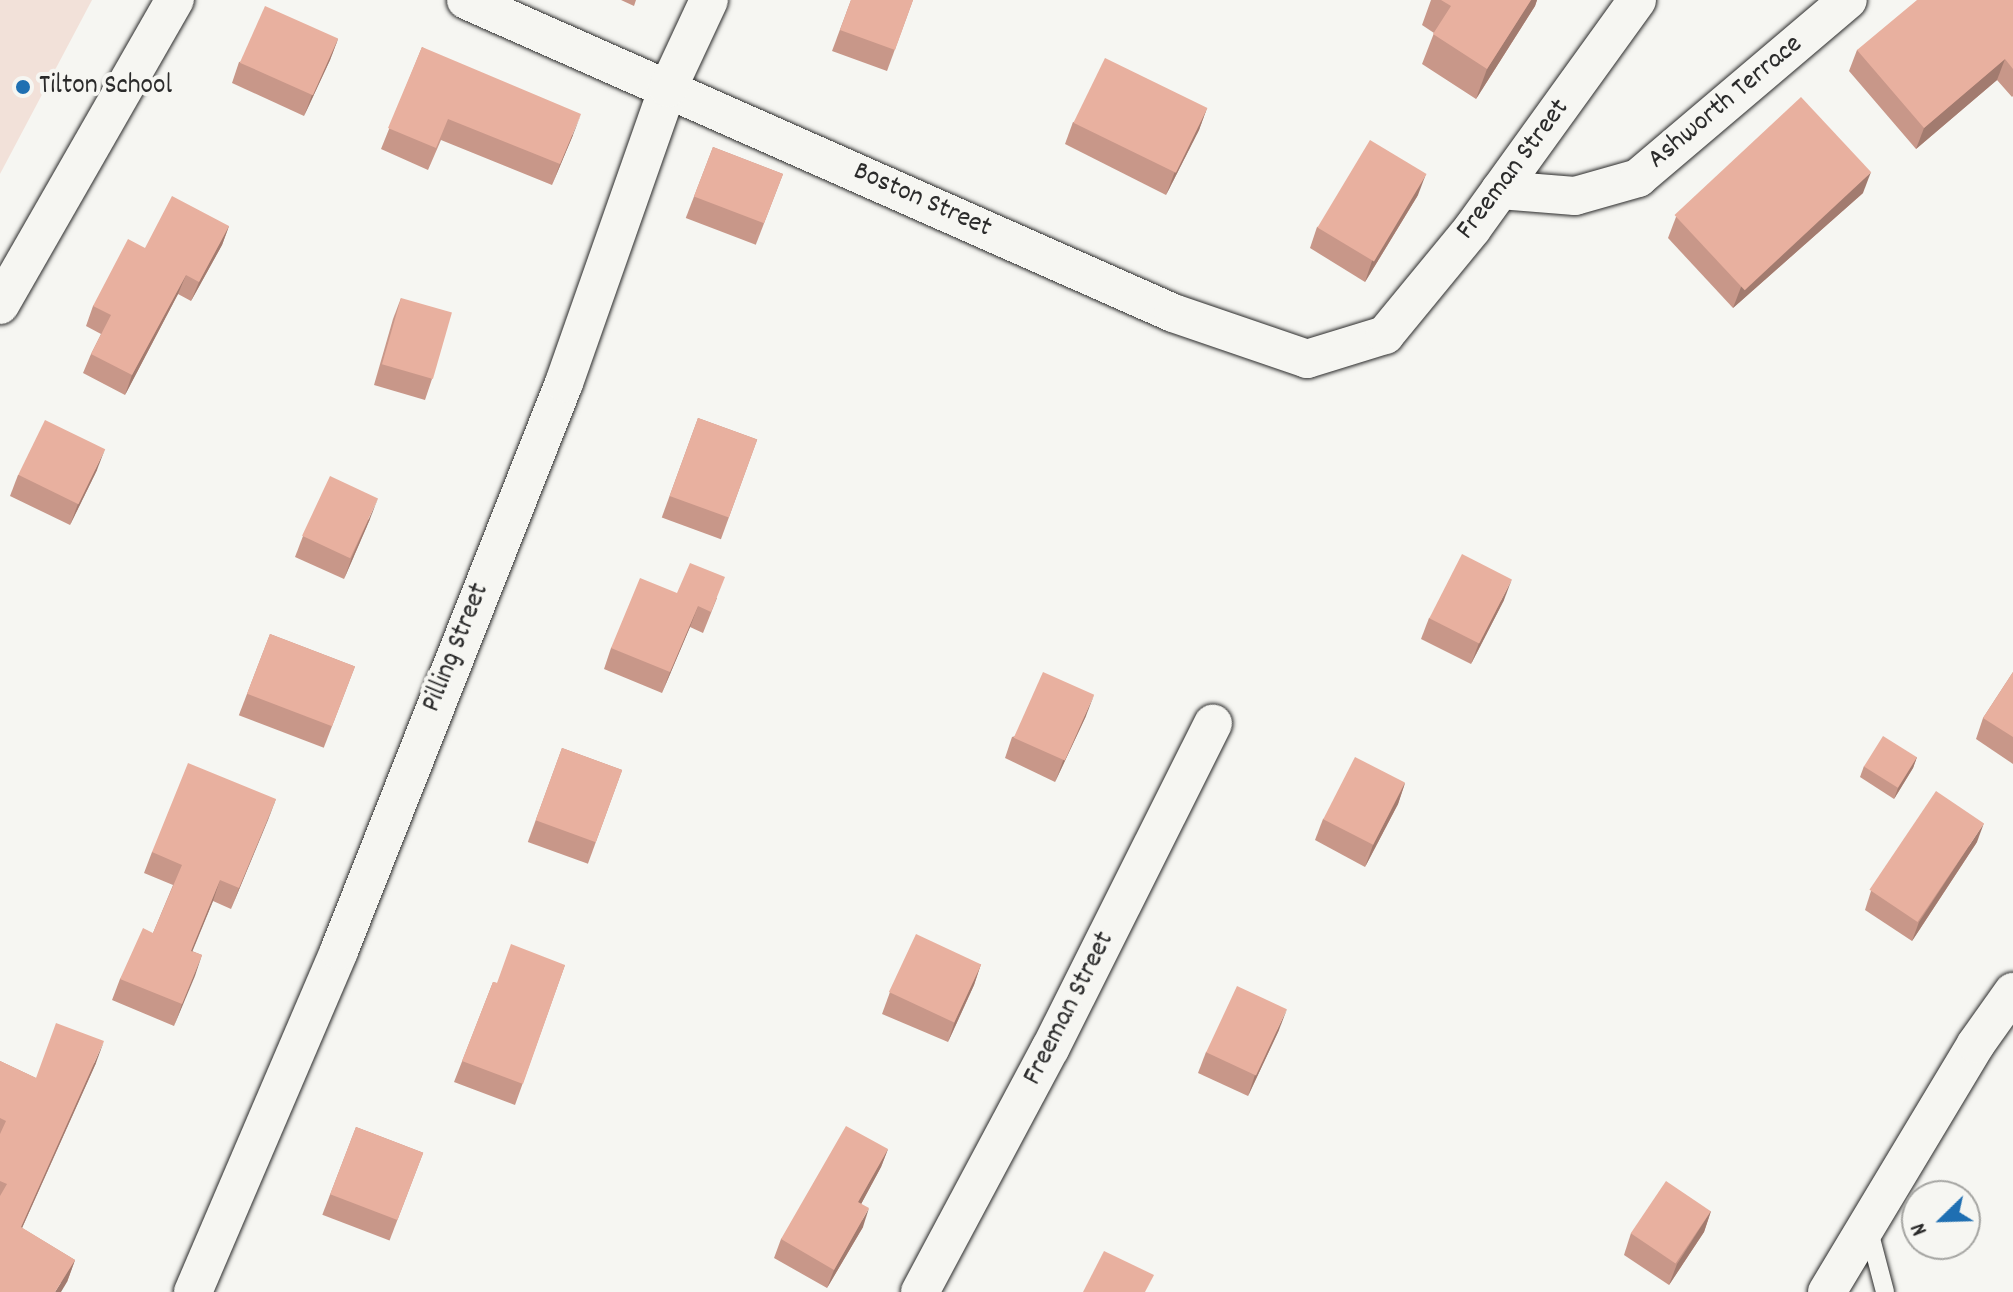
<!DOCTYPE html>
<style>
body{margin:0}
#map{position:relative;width:2013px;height:1292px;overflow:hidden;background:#f6f6f2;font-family:Dekko,sans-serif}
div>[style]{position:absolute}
.built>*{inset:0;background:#f2e1d9}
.roads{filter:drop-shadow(0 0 2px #2b2b2b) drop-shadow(0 0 2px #2b2b2b)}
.lane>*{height:18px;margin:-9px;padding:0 9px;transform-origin:9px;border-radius:9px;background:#f6f6f2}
.street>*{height:38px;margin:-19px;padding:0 19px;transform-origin:19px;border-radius:19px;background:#f6f6f2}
.wall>*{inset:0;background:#c89789;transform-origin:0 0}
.shaded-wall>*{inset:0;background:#a27b6f}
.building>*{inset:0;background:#e8b09f;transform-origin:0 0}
.dots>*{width:22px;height:22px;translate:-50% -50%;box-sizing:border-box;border:4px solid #f6f6f2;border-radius:50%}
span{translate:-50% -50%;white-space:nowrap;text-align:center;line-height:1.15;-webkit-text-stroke:8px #f6f6f2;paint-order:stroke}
.poi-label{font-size:28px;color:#2b2b2b}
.left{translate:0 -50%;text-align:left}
.street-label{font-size:28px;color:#2b2b2b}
.north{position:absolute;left:1901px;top:1180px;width:80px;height:80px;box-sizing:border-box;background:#f6f6f2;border:2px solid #a5a5a2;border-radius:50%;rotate:247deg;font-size:22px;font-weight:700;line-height:32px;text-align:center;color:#2b2b2b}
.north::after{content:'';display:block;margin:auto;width:28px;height:36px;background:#1f6fb2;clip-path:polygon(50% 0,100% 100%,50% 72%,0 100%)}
</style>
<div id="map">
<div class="built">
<div style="clip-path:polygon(0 0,92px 0,0 174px)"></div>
</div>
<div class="roads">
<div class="lane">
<div style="left:1868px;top:1227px;width:67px;rotate:75.3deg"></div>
</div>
<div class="street">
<div style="left:466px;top:0;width:773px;rotate:23.88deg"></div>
<div style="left:1173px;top:313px;width:142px;rotate:18.9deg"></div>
<div style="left:1307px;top:359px;width:82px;rotate:-17.1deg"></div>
<div style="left:1385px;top:335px;width:137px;rotate:-50.6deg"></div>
<div style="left:1472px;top:229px;width:282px;rotate:-54.2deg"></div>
<div style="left:1500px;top:190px;width:75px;rotate:4.6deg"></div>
<div style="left:1575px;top:196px;width:66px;rotate:-15.9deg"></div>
<div style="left:1638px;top:178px;width:275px;rotate:-40.3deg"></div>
<div style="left:0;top:305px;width:352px;rotate:-60.2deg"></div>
<div style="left:193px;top:1292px;width:371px;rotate:-66.8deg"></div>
<div style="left:339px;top:951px;width:611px;rotate:-68.39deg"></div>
<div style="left:564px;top:383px;width:313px;rotate:-70.6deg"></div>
<div style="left:668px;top:88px;width:97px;rotate:-65deg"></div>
<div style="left:920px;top:1292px;width:276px;rotate:-61.9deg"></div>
<div style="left:1050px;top:1049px;width:364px;rotate:-63.4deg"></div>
<div style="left:1827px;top:1292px;width:289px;rotate:-59deg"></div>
<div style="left:1976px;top:1044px;width:64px;rotate:-54.6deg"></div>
</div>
</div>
<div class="wall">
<div style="clip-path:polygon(621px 0,636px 0,634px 6px)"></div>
<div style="clip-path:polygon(851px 0,913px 0,887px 71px,832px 51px)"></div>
<div style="clip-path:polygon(1431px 0,1537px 0,1535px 6px,1476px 99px,1422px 64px,1434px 33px,1422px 25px)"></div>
<div style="clip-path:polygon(2013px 0,2013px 96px,2012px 97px,1997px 80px,1916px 149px,1849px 71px,1857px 50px)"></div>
<div style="clip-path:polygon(338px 39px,330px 60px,304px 116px,232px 83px,239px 62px)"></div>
<div style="clip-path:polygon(422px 47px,573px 135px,552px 185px,441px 140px,428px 170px,381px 149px)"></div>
<div style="clip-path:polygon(1207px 108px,1199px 130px,1166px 195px,1065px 144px,1073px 122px)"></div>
<div style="left:713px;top:147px;width:75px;height:76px;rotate:21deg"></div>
<div style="clip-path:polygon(1863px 193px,1733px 308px,1668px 238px,1676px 217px)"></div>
<div style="clip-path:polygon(1418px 195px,1365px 282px,1310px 248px,1317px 227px)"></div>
<div style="clip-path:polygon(229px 226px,222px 245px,191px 301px,178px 294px,125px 395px,83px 373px,91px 354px,101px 334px,86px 326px,93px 306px,145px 248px)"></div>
<div style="clip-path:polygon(401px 298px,432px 379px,425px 400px,374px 385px,393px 319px)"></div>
<div style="left:698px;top:418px;width:63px;height:106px;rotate:20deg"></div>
<div style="clip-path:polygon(97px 470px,70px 525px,10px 496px,18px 475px)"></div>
<div style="clip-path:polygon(370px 519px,344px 579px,295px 557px,303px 536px)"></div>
<div style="clip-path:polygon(677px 593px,717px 598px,703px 633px,690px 627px,662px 693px,604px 669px,611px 648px)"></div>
<div style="clip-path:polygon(1504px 600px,1471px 664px,1421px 639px,1429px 618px)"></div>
<div style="left:270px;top:634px;width:91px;height:87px;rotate:21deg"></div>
<div style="clip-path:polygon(2013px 672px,2013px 764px,1976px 739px,1983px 718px)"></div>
<div style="clip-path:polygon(1086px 716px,1055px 782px,1005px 758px,1012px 737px)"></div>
<div style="left:562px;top:748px;width:64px;height:100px;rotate:20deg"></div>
<div style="clip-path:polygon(1917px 757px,1913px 768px,1894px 799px,1860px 777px,1864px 766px)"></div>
<div style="clip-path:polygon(1405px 783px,1398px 804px,1365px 867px,1315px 840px,1323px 819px)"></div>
<div style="clip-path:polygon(276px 799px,231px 909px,213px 901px,192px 951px,202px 955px,174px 1026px,112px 1000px,120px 979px,153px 933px,173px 885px,144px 873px,152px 852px)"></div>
<div style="clip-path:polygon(1977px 842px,1912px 941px,1865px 910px,1871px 891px)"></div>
<div style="clip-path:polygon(981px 964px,974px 985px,948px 1042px,882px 1014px,890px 992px)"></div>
<div style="clip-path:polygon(565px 965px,515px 1105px,454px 1082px,493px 982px,497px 983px)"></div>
<div style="clip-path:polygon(1279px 1030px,1248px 1096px,1198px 1073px,1206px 1052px)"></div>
<div style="clip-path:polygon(0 1061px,36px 1078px,96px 1063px,22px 1228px,75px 1260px,67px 1282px,0 1292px)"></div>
<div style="left:356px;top:1127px;width:72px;height:94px;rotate:21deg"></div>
<div style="clip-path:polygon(888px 1149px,881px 1167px,861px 1204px,863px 1227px,827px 1288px,774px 1258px,781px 1239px)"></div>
<div style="clip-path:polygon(1711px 1211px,1704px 1232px,1669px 1285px,1624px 1255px,1631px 1233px)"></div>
</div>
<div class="shaded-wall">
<div style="clip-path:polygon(1531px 0,1537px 0,1535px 6px,1476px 99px,1487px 69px)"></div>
<div style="clip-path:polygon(338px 39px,330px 60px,304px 116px,312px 95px)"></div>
<div style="clip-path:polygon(2005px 59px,1997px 80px,1916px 149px,1924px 128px)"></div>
<div style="clip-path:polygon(1207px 108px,1199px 130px,1166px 195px,1174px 174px)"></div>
<div style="clip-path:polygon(581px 114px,573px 135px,552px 185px,560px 164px)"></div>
<div style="clip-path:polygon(1871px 172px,1863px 193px,1733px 308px,1741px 287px)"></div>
<div style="clip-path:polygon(1426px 174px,1418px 195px,1365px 282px,1372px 261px)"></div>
<div style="clip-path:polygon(229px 226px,222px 245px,191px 301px,199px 282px)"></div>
<div style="clip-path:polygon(186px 275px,178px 294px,125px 395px,132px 375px)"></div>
<div style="clip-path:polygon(105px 449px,97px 470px,70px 525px,78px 504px)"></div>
<div style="clip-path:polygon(378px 498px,370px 519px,344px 579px,352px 557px)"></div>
<div style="clip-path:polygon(1512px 579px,1504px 600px,1471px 664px,1479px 643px)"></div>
<div style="clip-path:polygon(698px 606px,690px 627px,662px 693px,670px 672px)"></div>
<div style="clip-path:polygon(1094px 695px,1086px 716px,1055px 782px,1063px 761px)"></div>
<div style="clip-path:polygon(1917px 757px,1913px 768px,1894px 799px,1898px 788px)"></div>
<div style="clip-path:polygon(1405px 783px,1398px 804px,1365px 867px,1373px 845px)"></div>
<div style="clip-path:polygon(276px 799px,268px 820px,231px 909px,239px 888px)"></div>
<div style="clip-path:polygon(1984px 823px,1977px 842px,1912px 941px,1919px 922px)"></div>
<div style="clip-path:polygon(220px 880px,213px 901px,184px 972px,191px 951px)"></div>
<div style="clip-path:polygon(202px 955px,195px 976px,174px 1026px,182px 1004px)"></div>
<div style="clip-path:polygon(981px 964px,974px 985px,948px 1042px,955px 1021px)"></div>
<div style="clip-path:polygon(1287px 1009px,1279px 1030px,1248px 1096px,1255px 1075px)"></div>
<div style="clip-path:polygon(104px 1041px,96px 1063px,13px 1248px,21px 1227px)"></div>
<div style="clip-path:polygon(888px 1149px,881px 1167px,852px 1221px,858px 1202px)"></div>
<div style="clip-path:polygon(869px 1208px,863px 1227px,827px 1288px,834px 1270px)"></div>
<div style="clip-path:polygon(1711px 1211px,1704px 1232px,1669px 1285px,1677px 1264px)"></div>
<div style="clip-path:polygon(75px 1260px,67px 1282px,61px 1292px,55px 1292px)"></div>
</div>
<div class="building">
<div style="clip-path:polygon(851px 0,913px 0,895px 50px,840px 30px)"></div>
<div style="clip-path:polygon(1441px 0,1531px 0,1487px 69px,1433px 34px,1451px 6px)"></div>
<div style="clip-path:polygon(1917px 0,2013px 0,2013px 69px,2005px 59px,1924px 128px,1857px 50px)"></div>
<div style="left:265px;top:6px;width:80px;height:62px;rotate:24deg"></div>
<div style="clip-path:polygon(422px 47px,581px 114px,560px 164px,448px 119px,436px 148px,388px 128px)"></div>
<div style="left:1105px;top:58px;width:114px;height:72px;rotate:26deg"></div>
<div style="left:1801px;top:97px;width:103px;height:173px;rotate:47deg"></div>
<div style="left:1370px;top:140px;width:66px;height:102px;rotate:31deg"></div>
<div style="left:713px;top:147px;width:75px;height:53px;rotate:21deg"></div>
<div style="clip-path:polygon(172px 196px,229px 226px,199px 282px,186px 275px,132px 375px,91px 354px,111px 315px,93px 306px,128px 239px,145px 248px)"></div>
<div style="left:401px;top:298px;width:53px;height:69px;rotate:16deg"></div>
<div style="left:698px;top:418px;width:63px;height:83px;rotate:20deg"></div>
<div style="left:45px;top:420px;width:67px;height:61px;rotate:26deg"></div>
<div style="left:330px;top:476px;width:53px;height:66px;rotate:25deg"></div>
<div style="left:1462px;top:554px;width:56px;height:72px;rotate:27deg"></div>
<div style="clip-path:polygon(690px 563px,725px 577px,711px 612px,698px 606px,670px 672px,611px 648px,640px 578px,677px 593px)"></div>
<div style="left:270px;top:634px;width:91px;height:64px;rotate:21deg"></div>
<div style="left:1043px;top:672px;width:56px;height:72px;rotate:24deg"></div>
<div style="clip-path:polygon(2013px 672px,2013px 737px,1983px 718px)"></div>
<div style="left:1883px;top:736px;width:40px;height:36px;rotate:32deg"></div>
<div style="left:562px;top:748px;width:64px;height:77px;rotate:20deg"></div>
<div style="left:1355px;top:757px;width:56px;height:70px;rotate:27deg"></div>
<div style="clip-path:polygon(188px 763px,276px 799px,239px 888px,220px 880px,191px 951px,202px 955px,182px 1004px,120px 979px,143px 928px,153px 933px,182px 865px,152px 852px)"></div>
<div style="left:1936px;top:791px;width:58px;height:119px;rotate:34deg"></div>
<div style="left:916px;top:934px;width:72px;height:64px;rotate:25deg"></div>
<div style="clip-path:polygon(511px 944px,565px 965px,523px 1084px,462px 1061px,493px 982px,497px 983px)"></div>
<div style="left:1237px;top:986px;width:55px;height:73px;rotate:25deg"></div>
<div style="clip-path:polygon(56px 1023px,104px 1041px,21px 1227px,75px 1260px,55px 1292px,0 1292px,0 1196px,7px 1184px,0 1181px,0 1134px,6px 1121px,0 1118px,0 1061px,36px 1078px)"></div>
<div style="clip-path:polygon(846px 1126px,888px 1149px,858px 1202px,869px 1208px,834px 1270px,781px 1239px)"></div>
<div style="left:356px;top:1127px;width:72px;height:72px;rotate:21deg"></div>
<div style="left:1666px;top:1181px;width:54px;height:63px;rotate:34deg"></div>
<div style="clip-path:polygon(1104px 1251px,1154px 1275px,1145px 1292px,1083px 1292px)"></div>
</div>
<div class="dots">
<div style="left:23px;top:87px;background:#1f6fb2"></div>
</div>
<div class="poi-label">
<span class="left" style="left:39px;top:87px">Tilton School</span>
</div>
<div class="street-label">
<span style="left:1726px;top:103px;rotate:-40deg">Ashworth Terrace</span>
<span style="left:1514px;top:170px;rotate:-53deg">Freeman Street</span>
<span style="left:922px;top:201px;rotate:24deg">Boston Street</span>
<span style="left:457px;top:648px;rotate:-68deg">Pilling Street</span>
<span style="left:1070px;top:1009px;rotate:-63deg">Freeman Street</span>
</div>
<div class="north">N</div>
</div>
